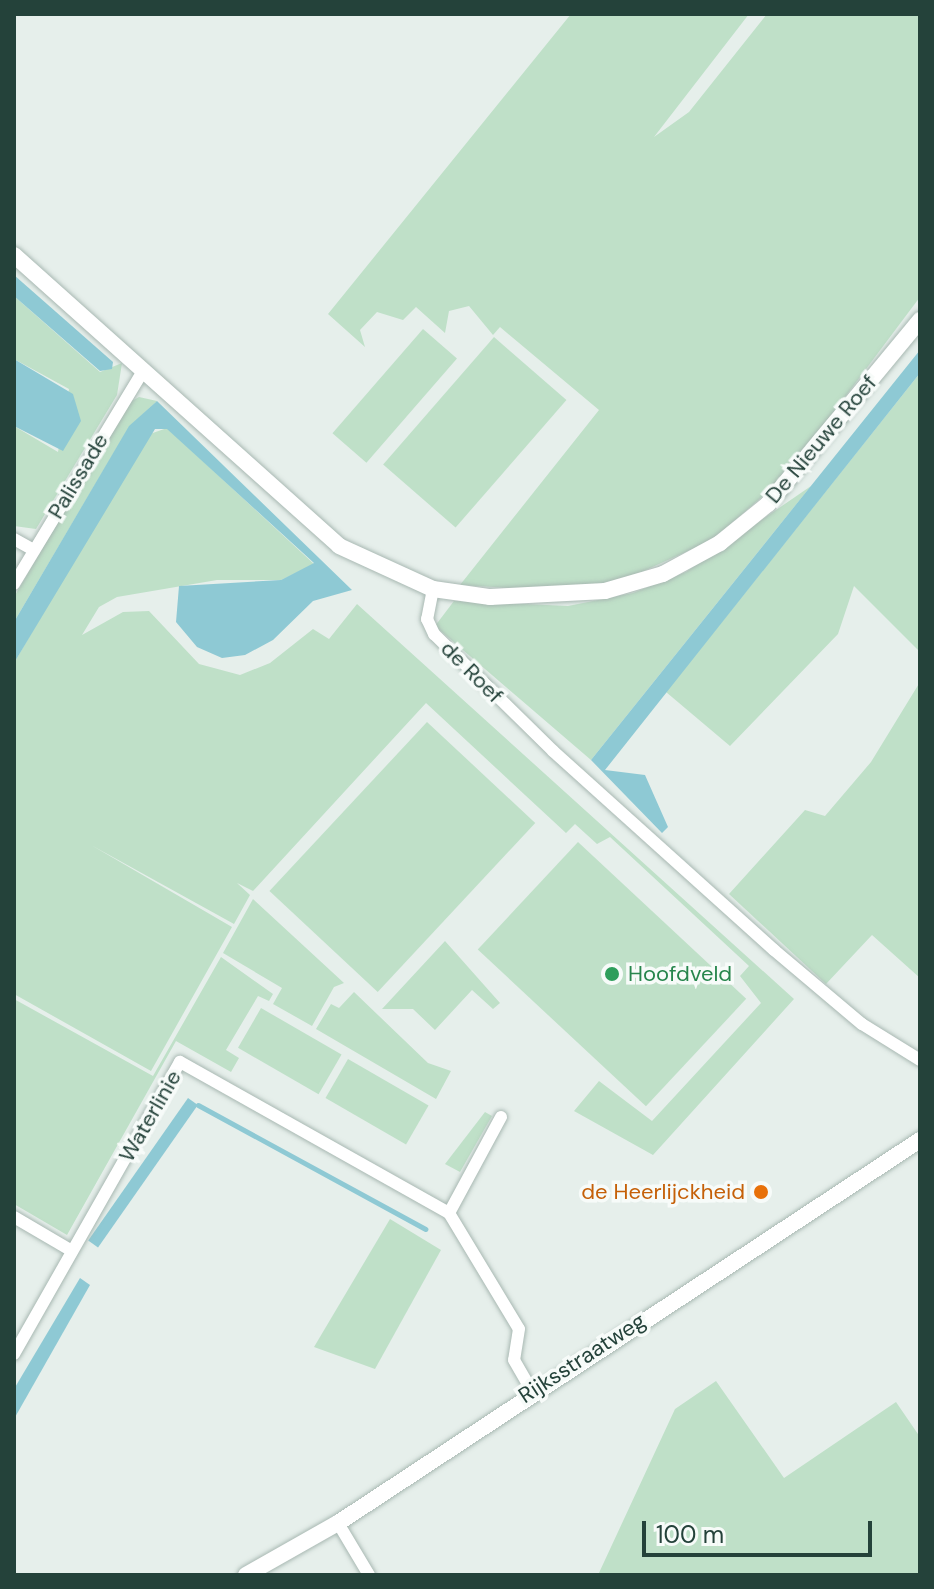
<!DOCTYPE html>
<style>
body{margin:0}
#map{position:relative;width:934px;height:1589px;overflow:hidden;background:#e6efeb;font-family:"DM Sans",sans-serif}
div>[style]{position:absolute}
.green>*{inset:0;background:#bfe0c8;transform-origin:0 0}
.water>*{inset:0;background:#8ec9d4;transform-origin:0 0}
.stream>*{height:5px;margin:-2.5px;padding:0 2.5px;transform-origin:2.5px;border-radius:2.5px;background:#8ec9d4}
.roads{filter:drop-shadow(0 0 2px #a8b8b2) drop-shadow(0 0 2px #a8b8b2)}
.street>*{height:12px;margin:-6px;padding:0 6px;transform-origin:6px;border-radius:6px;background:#fff}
.secondary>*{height:16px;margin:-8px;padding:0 8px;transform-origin:8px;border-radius:8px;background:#fff}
.dots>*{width:22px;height:22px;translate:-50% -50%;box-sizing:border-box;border:4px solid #f7fbf9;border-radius:50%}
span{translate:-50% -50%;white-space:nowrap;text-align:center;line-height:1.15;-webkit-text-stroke:7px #f7fbf9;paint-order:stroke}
.street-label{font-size:22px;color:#24423a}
.leisure-label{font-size:22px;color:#27864d}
.left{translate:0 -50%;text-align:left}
.food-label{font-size:22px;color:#c56008}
.right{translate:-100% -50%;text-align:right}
.frame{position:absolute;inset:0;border:16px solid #24423a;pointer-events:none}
.scale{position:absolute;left:642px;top:1521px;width:230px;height:36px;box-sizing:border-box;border:4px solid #24423a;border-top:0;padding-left:10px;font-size:24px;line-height:28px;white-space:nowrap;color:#24423a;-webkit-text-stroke:6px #f7fbf9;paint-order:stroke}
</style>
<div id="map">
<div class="green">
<div style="clip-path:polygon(571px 14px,749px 14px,654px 137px,689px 112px,767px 14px,920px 14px,920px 297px,785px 477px,712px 540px,626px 579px,561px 591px,460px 585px,599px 410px,500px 327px,493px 335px,469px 306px,449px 311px,445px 333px,416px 307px,403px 320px,377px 312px,360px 330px,365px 347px,328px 314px)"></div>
<div style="clip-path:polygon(14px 296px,100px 372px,122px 363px,117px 395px,36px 529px,14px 526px,14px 426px,58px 452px,69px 389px,14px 359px)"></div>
<div style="left:423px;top:329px;width:45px;height:138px;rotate:41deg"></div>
<div style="left:494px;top:337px;width:96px;height:169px;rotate:41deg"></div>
<div style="clip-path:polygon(920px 373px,920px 652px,854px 586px,838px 634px,730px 746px,666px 692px)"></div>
<div style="clip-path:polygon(139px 397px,157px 401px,129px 427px,14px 622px,14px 597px,128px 403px)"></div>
<div style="clip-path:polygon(167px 428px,314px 564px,281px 580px,217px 580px,117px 597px,99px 607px,82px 635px,123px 612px,149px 611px,199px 664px,240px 675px,270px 663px,313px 629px,329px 639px,357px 604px,794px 999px,653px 1155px,574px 1111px,599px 1081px,652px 1121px,761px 1003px,740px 976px,749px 966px,610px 837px,597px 844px,575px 824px,566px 833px,426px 703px,253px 891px,237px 883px,250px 895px,234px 924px,91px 845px,232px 927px,151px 1071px,14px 994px,14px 663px,147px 435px)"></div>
<div style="clip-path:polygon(811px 486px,591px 760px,435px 626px,454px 601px,568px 606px,633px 593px,686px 572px)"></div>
<div style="clip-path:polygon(920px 682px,920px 978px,872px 935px,826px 984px,729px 894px,805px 810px,825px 816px,871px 762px)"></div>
<div style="left:427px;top:722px;width:148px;height:231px;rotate:43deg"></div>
<div style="left:578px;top:842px;width:230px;height:147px;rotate:43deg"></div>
<div style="clip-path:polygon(253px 899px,344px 983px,334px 987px,312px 1026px,273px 1004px,282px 988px,223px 953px)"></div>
<div style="clip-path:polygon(445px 941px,500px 1003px,493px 1009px,472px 990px,435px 1030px,413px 1009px,382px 1009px)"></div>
<div style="clip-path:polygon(221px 957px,273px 994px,269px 1001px,258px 996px,226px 1050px,239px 1058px,231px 1072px,176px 1041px,67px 1235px,14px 1204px,14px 999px,153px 1076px)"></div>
<div style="clip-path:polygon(354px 992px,428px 1063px,451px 1071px,436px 1099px,316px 1029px,331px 1004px,339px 1008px)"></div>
<div style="left:261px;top:1008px;width:93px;height:46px;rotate:30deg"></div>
<div style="left:348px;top:1059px;width:93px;height:45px;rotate:30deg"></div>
<div style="clip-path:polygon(485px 1112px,492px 1116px,460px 1172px,445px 1164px)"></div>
<div style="clip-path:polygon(390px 1219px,441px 1250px,375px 1369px,314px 1347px)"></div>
<div style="clip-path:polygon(716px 1381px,784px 1478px,896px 1402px,920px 1437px,920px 1575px,598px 1575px,675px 1409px)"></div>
</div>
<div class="water">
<div style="clip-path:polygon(14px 275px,113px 362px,112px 369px,100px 371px,14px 296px)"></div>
<div style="clip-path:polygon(920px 350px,920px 373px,605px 770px,645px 775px,668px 827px,662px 833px,591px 760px)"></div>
<div style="clip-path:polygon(14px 359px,73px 394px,81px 421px,63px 451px,14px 426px)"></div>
<div style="clip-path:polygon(157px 401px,352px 590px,313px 601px,273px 640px,245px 655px,222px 658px,197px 647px,176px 622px,179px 586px,281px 580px,314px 563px,167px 429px,155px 429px,14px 663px,14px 622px,129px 426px)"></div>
<div style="left:188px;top:1098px;width:12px;height:174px;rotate:35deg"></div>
<div style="clip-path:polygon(80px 1278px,90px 1285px,14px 1419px,14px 1389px)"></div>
</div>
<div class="stream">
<div style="left:198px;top:1105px;width:259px;rotate:28.6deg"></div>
</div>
<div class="roads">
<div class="street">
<div style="left:14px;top:539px;width:23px;rotate:29deg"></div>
<div style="left:14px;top:584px;width:251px;rotate:-58.8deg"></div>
<div style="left:433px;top:589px;width:31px;rotate:101deg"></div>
<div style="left:427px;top:619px;width:17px;rotate:65deg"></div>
<div style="left:434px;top:634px;width:167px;rotate:44.5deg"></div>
<div style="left:553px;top:751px;width:297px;rotate:42deg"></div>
<div style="left:774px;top:950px;width:115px;rotate:40.1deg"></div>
<div style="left:862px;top:1024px;width:68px;rotate:31.8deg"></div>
<div style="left:501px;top:1117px;width:109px;rotate:118.4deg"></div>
<div style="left:449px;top:1213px;width:135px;rotate:58.9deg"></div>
<div style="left:519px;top:1329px;width:31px;rotate:99deg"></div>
<div style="left:514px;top:1360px;width:36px;rotate:60deg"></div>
<div style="left:14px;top:1217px;width:67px;rotate:30.4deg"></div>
<div style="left:14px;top:1354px;width:336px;rotate:-60.4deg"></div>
<div style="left:180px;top:1062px;width:308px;rotate:29.3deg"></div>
<div style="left:338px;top:1523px;width:61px;rotate:59.2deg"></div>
</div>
<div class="secondary">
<div style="left:14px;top:255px;width:436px;rotate:41.8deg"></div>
<div style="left:339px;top:546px;width:103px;rotate:24.6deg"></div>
<div style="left:433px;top:589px;width:58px;rotate:8deg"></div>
<div style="left:490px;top:597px;width:115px;rotate:-3deg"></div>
<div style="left:605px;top:591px;width:60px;rotate:-16.3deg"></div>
<div style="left:663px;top:574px;width:65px;rotate:-28.5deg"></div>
<div style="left:720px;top:543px;width:62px;rotate:-39.1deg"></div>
<div style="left:768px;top:504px;width:239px;rotate:-50.4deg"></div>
<div style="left:246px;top:1575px;width:106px;rotate:-29.5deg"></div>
<div style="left:338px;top:1523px;width:697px;rotate:-33.35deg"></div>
</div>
</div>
<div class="dots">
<div style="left:612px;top:974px;background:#2e9e5b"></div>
<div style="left:761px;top:1192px;background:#e8710a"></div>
</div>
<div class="street-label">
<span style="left:821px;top:439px;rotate:-50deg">De Nieuwe Roef</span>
<span style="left:78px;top:476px;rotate:-59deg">Palissade</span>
<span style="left:472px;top:672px;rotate:45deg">de Roef</span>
<span style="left:150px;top:1116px;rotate:-60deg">Waterlinie</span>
<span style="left:582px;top:1358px;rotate:-33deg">Rijksstraatweg</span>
</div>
<div class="leisure-label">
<span class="left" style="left:628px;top:974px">Hoofdveld</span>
</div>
<div class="food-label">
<span class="right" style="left:745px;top:1192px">de Heerlijckheid</span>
</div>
<div class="frame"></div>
<div class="scale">100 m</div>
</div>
